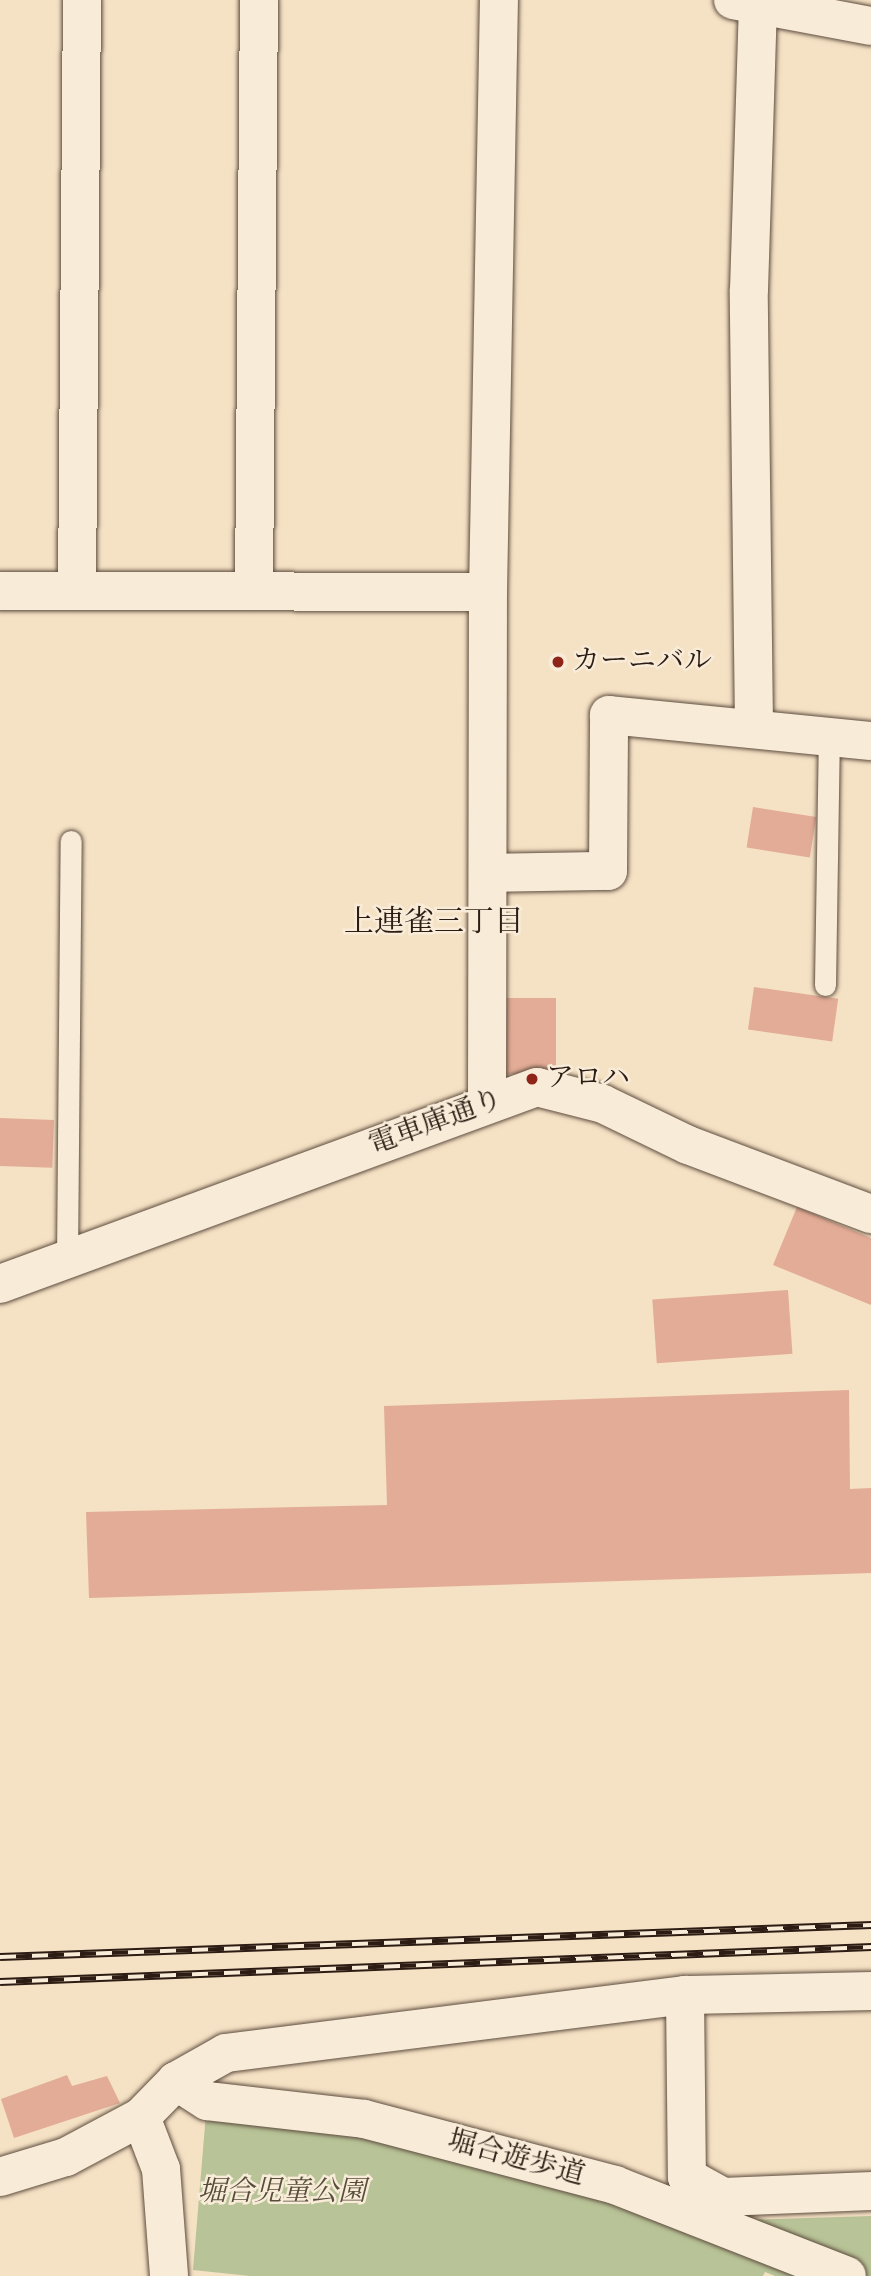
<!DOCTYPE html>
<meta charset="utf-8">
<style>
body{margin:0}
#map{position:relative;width:871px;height:2276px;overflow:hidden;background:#f5e1c4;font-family:"IM FELL English","Noto Serif JP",serif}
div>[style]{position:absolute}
.green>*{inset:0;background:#b8c397}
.building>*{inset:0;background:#e3ac97;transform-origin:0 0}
.roads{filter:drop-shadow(0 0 2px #5e4d3f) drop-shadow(0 0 2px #5e4d3f)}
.lane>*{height:21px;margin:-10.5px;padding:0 10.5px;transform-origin:10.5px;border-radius:10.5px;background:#f8ecd9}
.street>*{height:38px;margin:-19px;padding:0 19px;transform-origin:19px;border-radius:19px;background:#f8ecd9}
.secondary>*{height:38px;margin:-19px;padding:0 19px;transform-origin:19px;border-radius:19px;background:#f8ecd9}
.rail>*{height:8px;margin-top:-4px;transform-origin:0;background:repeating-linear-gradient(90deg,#f8ecd9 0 16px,#2c1c13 0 32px);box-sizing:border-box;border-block:2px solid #2c1c13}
.dots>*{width:19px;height:19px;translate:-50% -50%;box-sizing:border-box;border:4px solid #f8ecd9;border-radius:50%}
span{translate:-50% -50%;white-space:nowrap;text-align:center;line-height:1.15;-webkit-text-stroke:5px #f8ecd9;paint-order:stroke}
.poi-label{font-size:28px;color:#2c1c13}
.left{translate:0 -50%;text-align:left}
.street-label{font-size:28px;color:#2c1c13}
.park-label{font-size:28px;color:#564e3b;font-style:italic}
.neighbourhood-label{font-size:30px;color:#2c1c13}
</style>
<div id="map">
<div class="green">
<div style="clip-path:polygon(207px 2101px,710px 2221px,871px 2216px,871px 2276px,775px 2276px,765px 2272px,763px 2276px,250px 2276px,193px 2270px)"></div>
</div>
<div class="building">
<div style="left:753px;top:807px;width:64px;height:41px;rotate:9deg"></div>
<div style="left:754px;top:987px;width:85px;height:43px;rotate:8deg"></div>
<div style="left:500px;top:998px;width:56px;height:76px"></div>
<div style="left:0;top:1118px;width:54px;height:48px;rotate:2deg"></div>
<div style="clip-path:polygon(797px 1207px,871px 1238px,871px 1305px,773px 1265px)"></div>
<div style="left:788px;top:1290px;width:64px;height:136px;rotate:86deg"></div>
<div style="clip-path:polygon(849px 1390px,850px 1489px,871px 1488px,871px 1573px,89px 1598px,86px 1512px,387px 1505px,384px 1406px)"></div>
<div style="clip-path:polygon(67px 2075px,72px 2086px,107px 2076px,120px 2103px,14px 2138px,1px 2099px)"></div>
</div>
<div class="roads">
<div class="lane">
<div style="left:825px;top:985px;width:249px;rotate:-89.1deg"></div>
<div style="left:67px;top:1260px;width:419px;rotate:-89.5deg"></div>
</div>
<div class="street">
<div style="left:0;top:591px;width:488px;rotate:0.1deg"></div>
<div style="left:77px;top:591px;width:591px;rotate:-89.52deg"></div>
<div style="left:254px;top:591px;width:591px;rotate:-89.52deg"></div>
<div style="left:754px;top:726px;width:436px;rotate:-90.7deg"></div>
<div style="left:749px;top:290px;width:290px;rotate:-88.2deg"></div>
<div style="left:488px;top:873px;width:120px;rotate:-1deg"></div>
<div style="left:608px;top:871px;width:156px;rotate:-89.6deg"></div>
<div style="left:609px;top:715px;width:263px;rotate:5.7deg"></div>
<div style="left:487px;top:1102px;width:510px;rotate:-89.89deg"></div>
<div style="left:488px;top:592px;width:592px;rotate:-88.94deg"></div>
<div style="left:0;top:1284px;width:572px;rotate:-20.15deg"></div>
<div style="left:537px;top:1087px;width:68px;rotate:14.4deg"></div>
<div style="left:603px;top:1104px;width:94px;rotate:25.8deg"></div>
<div style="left:688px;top:1145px;width:196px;rotate:20.7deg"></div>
<div style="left:685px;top:1995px;width:182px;rotate:89.4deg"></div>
<div style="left:687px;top:2177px;width:41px;rotate:29.1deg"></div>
<div style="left:723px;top:2197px;width:148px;rotate:-2.3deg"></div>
<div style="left:176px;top:2081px;width:37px;rotate:33deg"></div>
<div style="left:207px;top:2101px;width:158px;rotate:6.5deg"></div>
<div style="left:364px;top:2119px;width:260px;rotate:14.7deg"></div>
<div style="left:615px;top:2185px;width:249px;rotate:21.4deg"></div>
<div style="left:141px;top:2117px;width:56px;rotate:69deg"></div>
<div style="left:161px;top:2169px;width:107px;rotate:85.7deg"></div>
<div style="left:0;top:2177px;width:69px;rotate:-16.9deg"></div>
<div style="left:66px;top:2157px;width:85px;rotate:-28.1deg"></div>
<div style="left:141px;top:2117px;width:50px;rotate:-45.8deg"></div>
<div style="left:176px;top:2081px;width:57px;rotate:-29.2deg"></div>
<div style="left:226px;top:2053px;width:463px;rotate:-7.2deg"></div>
<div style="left:685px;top:1995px;width:186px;rotate:-1.2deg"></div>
</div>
<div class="secondary">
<div style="left:733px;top:0;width:140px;rotate:10.7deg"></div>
</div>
</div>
<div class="rail">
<div style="left:0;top:1957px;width:872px;rotate:-2.1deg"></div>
<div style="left:0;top:1982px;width:872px;rotate:-2.3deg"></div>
</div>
<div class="dots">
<div style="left:558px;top:662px;background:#8f2418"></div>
<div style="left:532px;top:1079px;background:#8f2418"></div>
</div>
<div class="poi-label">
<span class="left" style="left:572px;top:662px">カーニバル</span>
<span class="left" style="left:546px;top:1079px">アロハ</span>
</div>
<div class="street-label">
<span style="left:436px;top:1123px;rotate:-20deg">電車庫通り</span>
<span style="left:516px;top:2159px;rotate:15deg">堀合遊歩道</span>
</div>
<div class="park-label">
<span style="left:282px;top:2193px">堀合児童公園</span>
</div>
<div class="neighbourhood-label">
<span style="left:434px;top:923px">上連雀三丁目</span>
</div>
</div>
